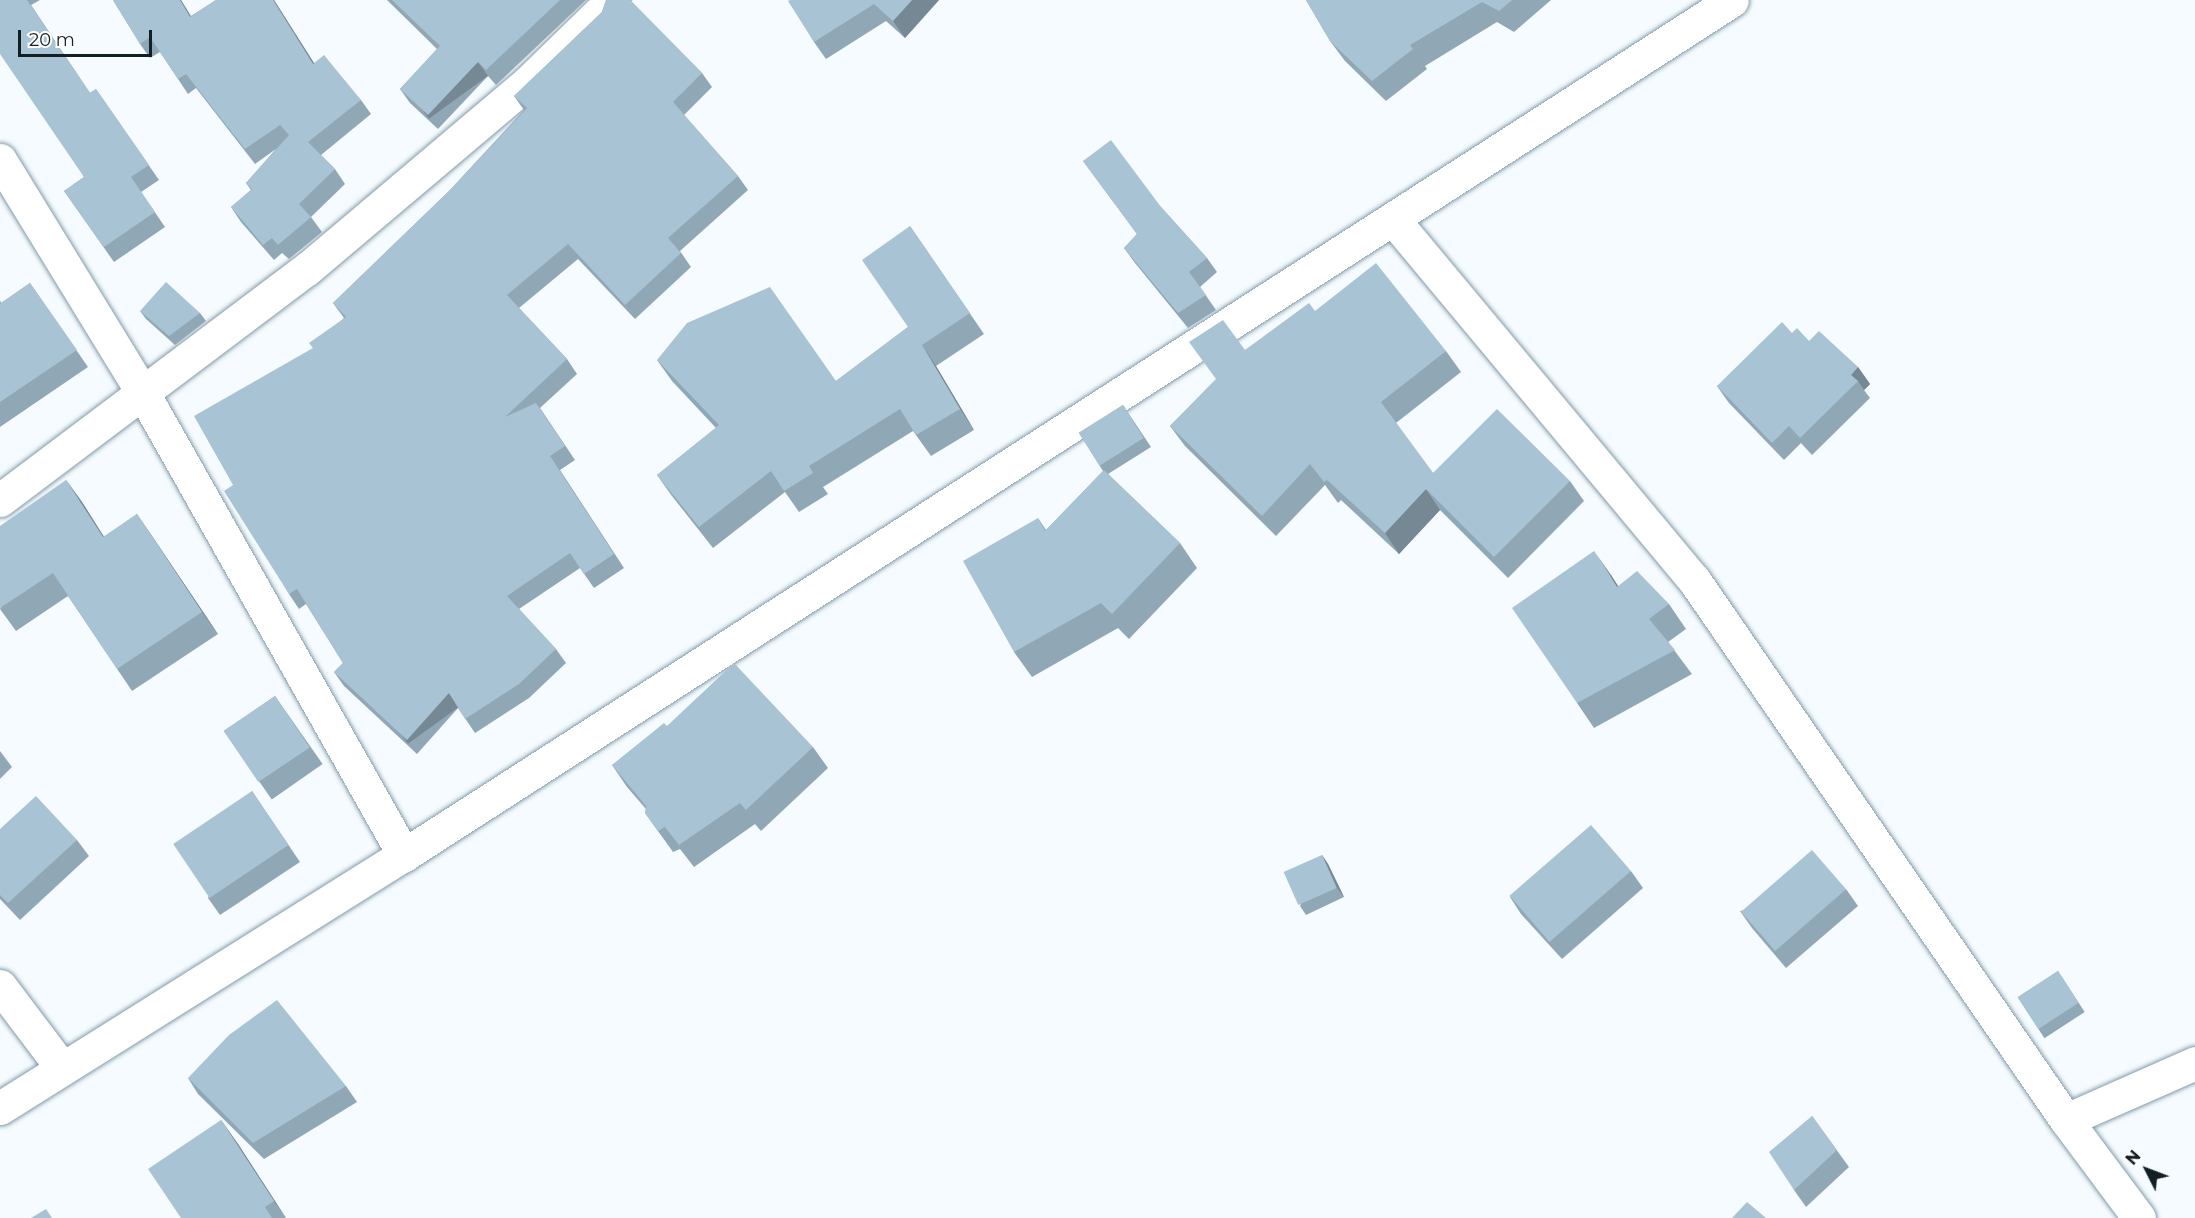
<!DOCTYPE html>
<style>
body{margin:0}
#map{position:relative;width:2195px;height:1218px;overflow:hidden;background:#f5fbfe;font-family:Montserrat,sans-serif}
div>[style]{position:absolute}
.roads{filter:drop-shadow(0 0 2px #819baa) drop-shadow(0 0 2px #819baa)}
.minor>*{height:33px;margin:-16.5px;padding:0 16.5px;transform-origin:16.5px;border-radius:16.5px;background:#fff}
.major>*{height:33px;margin:-16.5px;padding:0 16.5px;transform-origin:16.5px;border-radius:16.5px;background:#fff}
.wall>*{inset:0;background:#90a8b5;transform-origin:0 0}
.shaded-wall>*{inset:0;background:#768894;transform-origin:0 0}
.building>*{inset:0;background:#a8c3d3;transform-origin:0 0}
span{translate:-50% -50%;white-space:nowrap;text-align:center;line-height:1.15;-webkit-text-stroke:4.5px #fff;paint-order:stroke}
.north{position:absolute;left:2117px;top:1140px;width:60px;height:60px;-webkit-text-stroke:4px #fff;paint-order:stroke;rotate:312deg;font-size:16px;font-weight:700;line-height:24px;text-align:center;color:#141f24}
.north::after{content:'';display:block;margin:auto;width:21px;height:27px;background:#141f24;clip-path:polygon(50% 0,100% 100%,50% 72%,0 100%)}
.scale{position:absolute;left:18px;top:30px;width:134px;height:27px;box-sizing:border-box;border:3px solid #141f24;border-top:0;padding-left:8px;font-size:18px;line-height:21px;white-space:nowrap;color:#141f24;-webkit-text-stroke:4px #fff;paint-order:stroke}
</style>
<div id="map">
<div class="roads">
<div class="minor">
<div style="left:0;top:160px;width:273px;rotate:58.5deg"></div>
<div style="left:143px;top:393px;width:531px;rotate:60.54deg"></div>
<div style="left:1393px;top:219px;width:470px;rotate:50.2deg"></div>
<div style="left:1694px;top:580px;width:656px;rotate:55.44deg"></div>
<div style="left:2066px;top:1120px;width:122px;rotate:53.3deg"></div>
<div style="left:0;top:500px;width:384px;rotate:-37deg"></div>
<div style="left:307px;top:269px;width:285px;rotate:-40.2deg"></div>
<div style="left:525px;top:85px;width:103px;rotate:-44.2deg"></div>
<div style="left:0;top:986px;width:103px;rotate:52.9deg"></div>
<div style="left:2066px;top:1120px;width:141px;rotate:-23.8deg"></div>
</div>
<div class="major">
<div style="left:0;top:1108px;width:477px;rotate:-32.1deg"></div>
<div style="left:404px;top:855px;width:1579px;rotate:-32.77deg"></div>
</div>
</div>
<div class="wall">
<div style="clip-path:polygon(0 0,40px 0,31px 5px,90px 93px,96px 89px,159px 180px,141px 192px,165px 227px,114px 262px,64px 191px,84px 177px)"></div>
<div style="clip-path:polygon(113px 0,181px 0,191px 16px,216px 0,274px 0,314px 63px,361px 100px,371px 114px,321px 155px,335px 169px,345px 184px,311px 217px,322px 232px,289px 259px,282px 253px,274px 260px,241px 222px,231px 207px,251px 190px,246px 183px,276px 149px,255px 164px,196px 88px,188px 94px,160px 52px,150px 58px,140px 44px)"></div>
<div style="clip-path:polygon(387px 0,586px 0,496px 85px,488px 76px,438px 129px,410px 103px,400px 89px,437px 49px)"></div>
<div style="clip-path:polygon(606px 0,633px 0,631px 1px,702px 73px,712px 87px,684px 115px,738px 176px,748px 190px,680px 251px,691px 267px,635px 319px,578px 259px,519px 308px,567px 359px,577px 374px,540px 408px,575px 460px,560px 470px,624px 568px,594px 588px,580px 568px,519px 609px,556px 649px,566px 663px,529px 698px,475px 733px,458px 708px,417px 754px,344px 686px,334px 672px,343px 663px,306px 604px,299px 609px,289px 594px,233px 485px,313px 348px,344px 318px,333px 303px,450px 190px,524px 110px,514px 96px,602px 12px)"></div>
<div style="clip-path:polygon(790px 0,939px 0,905px 38px,886px 21px,826px 59px,814px 42px)"></div>
<div style="clip-path:polygon(1306px 0,1551px 0,1514px 32px,1497px 22px,1425px 66px,1427px 69px,1386px 101px,1345px 61px,1330px 41px)"></div>
<div style="clip-path:polygon(1083px 161px,1161px 207px,1207px 258px,1217px 272px,1200px 287px,1216px 310px,1188px 328px,1135px 263px,1124px 248px,1137px 234px)"></div>
<div style="clip-path:polygon(910px 226px,984px 334px,936px 366px,974px 430px,931px 456px,913px 431px,823px 487px,828px 494px,799px 512px,785px 492px,713px 548px,672px 496px,657px 475px,716px 428px,672px 381px,657px 360px,836px 381px,908px 327px)"></div>
<div style="clip-path:polygon(30px 283px,88px 367px,0 427px,0 300px,1px 303px)"></div>
<div style="clip-path:polygon(140px 311px,200px 313px,206px 321px,175px 345px,146px 319px)"></div>
<div style="clip-path:polygon(1315px 311px,1446px 351px,1461px 372px,1396px 423px,1433px 473px,1570px 481px,1584px 501px,1508px 578px,1440px 510px,1399px 554px,1341px 500px,1338px 503px,1325px 485px,1276px 536px,1185px 446px,1170px 426px,1245px 350px)"></div>
<div style="clip-path:polygon(1809px 341px,1858px 367px,1870px 384px,1864px 390px,1870px 398px,1812px 455px,1801px 443px,1784px 460px,1729px 403px,1717px 386px)"></div>
<div style="clip-path:polygon(1123px 405px,1151px 447px,1108px 474px,1180px 543px,1197px 568px,1129px 639px,1118px 628px,1032px 677px,1014px 652px,1038px 518px,1046px 530px,1103px 471px,1079px 433px)"></div>
<div style="clip-path:polygon(66px 480px,82px 502px,104px 537px,137px 514px,218px 634px,132px 691px,68px 596px,16px 631px,0 609px)"></div>
<div style="clip-path:polygon(1611px 575px,1618px 586px,1669px 604px,1686px 629px,1668px 642px,1692px 674px,1594px 728px,1577px 703px)"></div>
<div style="left:275px;top:696px;width:83px;height:62px;rotate:55deg"></div>
<div style="clip-path:polygon(667px 726px,813px 747px,828px 768px,761px 831px,755px 824px,694px 867px,680px 849px,673px 852px,645px 813px,646px 809px,627px 787px,612px 765px)"></div>
<div style="clip-path:polygon(0 751px,12px 767px,0 779px)"></div>
<div style="clip-path:polygon(252px 791px,300px 862px,220px 915px,208px 898px)"></div>
<div style="clip-path:polygon(0 829px,77px 840px,89px 856px,20px 920px,0 899px)"></div>
<div style="clip-path:polygon(1322px 855px,1328px 864px,1344px 897px,1306px 915px,1300px 906px)"></div>
<div style="clip-path:polygon(1631px 871px,1643px 888px,1562px 959px,1521px 914px,1510px 897px)"></div>
<div style="clip-path:polygon(1846px 889px,1858px 906px,1786px 968px,1752px 928px,1740px 911px)"></div>
<div style="left:2058px;top:971px;width:49px;height:48px;rotate:57deg"></div>
<div style="clip-path:polygon(188px 1078px,346px 1086px,357px 1102px,264px 1159px,198px 1094px)"></div>
<div style="clip-path:polygon(1812px 1116px,1849px 1167px,1806px 1207px,1794px 1190px)"></div>
<div style="clip-path:polygon(221px 1120px,238px 1144px,286px 1218px,181px 1218px)"></div>
</div>
<div class="shaded-wall">
<div style="clip-path:polygon(180px 0,181px 0,200px 32px,190px 17px)"></div>
<div style="clip-path:polygon(273px 0,274px 0,324px 79px,313px 64px)"></div>
<div style="clip-path:polygon(912px 0,939px 0,905px 38px,893px 21px)"></div>
<div style="left:478px;top:62px;width:17px;height:73px;rotate:54deg"></div>
<div style="clip-path:polygon(922px 345px,936px 366px,974px 430px,960px 409px)"></div>
<div style="clip-path:polygon(1858px 367px,1870px 384px,1864px 390px,1858px 381px,1851px 375px)"></div>
<div style="clip-path:polygon(66px 480px,82px 502px,118px 559px,103px 537px)"></div>
<div style="clip-path:polygon(1426px 489px,1440px 510px,1399px 554px,1385px 533px)"></div>
<div style="clip-path:polygon(137px 514px,152px 536px,218px 634px,202px 612px)"></div>
<div style="clip-path:polygon(1594px 551px,1611px 575px,1634px 611px,1617px 587px)"></div>
<div style="left:449px;top:693px;width:17px;height:63px;rotate:54deg"></div>
<div style="clip-path:polygon(1322px 855px,1328px 864px,1344px 897px,1337px 888px)"></div>
<div style="clip-path:polygon(221px 1120px,238px 1144px,286px 1218px,274px 1201px)"></div>
</div>
<div class="building">
<div style="clip-path:polygon(0 0,27px 0,90px 93px,96px 89px,149px 165px,131px 177px,155px 212px,104px 247px,64px 191px,84px 177px,0 54px)"></div>
<div style="clip-path:polygon(113px 0,180px 0,190px 17px,216px 0,273px 0,313px 64px,324px 55px,361px 100px,308px 142px,335px 169px,299px 204px,311px 217px,278px 245px,272px 238px,263px 245px,231px 207px,252px 189px,246px 183px,289px 135px,280px 125px,245px 149px,186px 74px,178px 79px,150px 37px,140px 44px)"></div>
<div style="clip-path:polygon(392px 0,560px 0,486px 70px,478px 62px,428px 115px,400px 89px,440px 46px)"></div>
<div style="clip-path:polygon(606px 0,630px 0,702px 73px,673px 102px,738px 176px,668px 238px,681px 253px,625px 305px,568px 244px,507px 295px,567px 359px,505px 417px,536px 403px,565px 446px,550px 456px,614px 554px,584px 574px,570px 553px,507px 596px,556px 649px,519px 684px,465px 719px,449px 693px,407px 740px,334px 672px,343px 663px,297px 589px,289px 594px,224px 491px,233px 485px,194px 416px,313px 348px,309px 343px,346px 317px,333px 303px,450px 190px,527px 108px,514px 96px,602px 12px)"></div>
<div style="clip-path:polygon(790px 0,912px 0,893px 21px,874px 4px,814px 42px,788px 1px)"></div>
<div style="clip-path:polygon(1306px 0,1512px 0,1499px 11px,1482px 2px,1410px 45px,1413px 49px,1372px 81px,1330px 41px)"></div>
<div style="clip-path:polygon(1111px 140px,1161px 207px,1207px 258px,1189px 272px,1206px 295px,1178px 313px,1124px 248px,1137px 234px,1083px 161px)"></div>
<div style="clip-path:polygon(910px 226px,970px 313px,922px 345px,960px 409px,916px 435px,900px 409px,809px 466px,813px 473px,784px 491px,771px 471px,699px 527px,657px 475px,719px 425px,657px 360px,687px 323px,770px 287px,836px 381px,908px 327px,862px 260px)"></div>
<div style="clip-path:polygon(1376px 263px,1446px 351px,1381px 402px,1433px 473px,1497px 409px,1570px 481px,1494px 557px,1426px 489px,1385px 533px,1327px 480px,1324px 482px,1310px 464px,1262px 516px,1170px 426px,1216px 379px,1189px 342px,1223px 320px,1245px 350px,1309px 303px,1315px 311px)"></div>
<div style="clip-path:polygon(166px 282px,200px 313px,169px 336px,140px 311px)"></div>
<div style="clip-path:polygon(30px 283px,77px 350px,0 402px,0 304px)"></div>
<div style="clip-path:polygon(1782px 322px,1792px 333px,1797px 328px,1809px 341px,1819px 331px,1858px 367px,1851px 375px,1858px 381px,1800px 438px,1789px 426px,1772px 443px,1717px 386px)"></div>
<div style="left:1123px;top:405px;width:39px;height:52px;rotate:58deg"></div>
<div style="clip-path:polygon(1104px 470px,1180px 543px,1112px 614px,1101px 603px,1014px 652px,963px 561px,1038px 518px,1045px 531px)"></div>
<div style="clip-path:polygon(66px 480px,103px 537px,137px 514px,202px 612px,117px 669px,53px 573px,0 608px,0 526px)"></div>
<div style="clip-path:polygon(1594px 551px,1617px 587px,1637px 571px,1669px 604px,1649px 619px,1675px 650px,1577px 703px,1512px 608px)"></div>
<div style="clip-path:polygon(734px 663px,813px 747px,746px 810px,740px 803px,679px 845px,665px 827px,658px 831px,645px 813px,646px 806px,612px 765px,664px 723px,667px 726px)"></div>
<div style="left:275px;top:696px;width:62px;height:62px;rotate:56deg"></div>
<div style="left:252px;top:791px;width:65px;height:95px;rotate:56deg"></div>
<div style="clip-path:polygon(36px 796px,77px 840px,8px 903px,0 895px,0 829px)"></div>
<div style="left:1591px;top:825px;width:61px;height:108px;rotate:49deg"></div>
<div style="left:1812px;top:850px;width:52px;height:94px;rotate:49deg"></div>
<div style="left:1322px;top:855px;width:36px;height:42px;rotate:66deg"></div>
<div style="left:2058px;top:971px;width:38px;height:48px;rotate:57deg"></div>
<div style="clip-path:polygon(277px 1000px,346px 1086px,253px 1143px,188px 1078px,229px 1035px)"></div>
<div style="clip-path:polygon(1812px 1116px,1837px 1150px,1794px 1190px,1769px 1152px)"></div>
<div style="clip-path:polygon(221px 1120px,274px 1201px,265px 1207px,272px 1218px,181px 1218px,148px 1169px)"></div>
<div style="clip-path:polygon(1747px 1202px,1766px 1218px,1732px 1218px)"></div>
<div style="clip-path:polygon(46px 1209px,52px 1218px,31px 1218px)"></div>
</div>
<div class="north">N</div>
<div class="scale">20 m</div>
</div>
